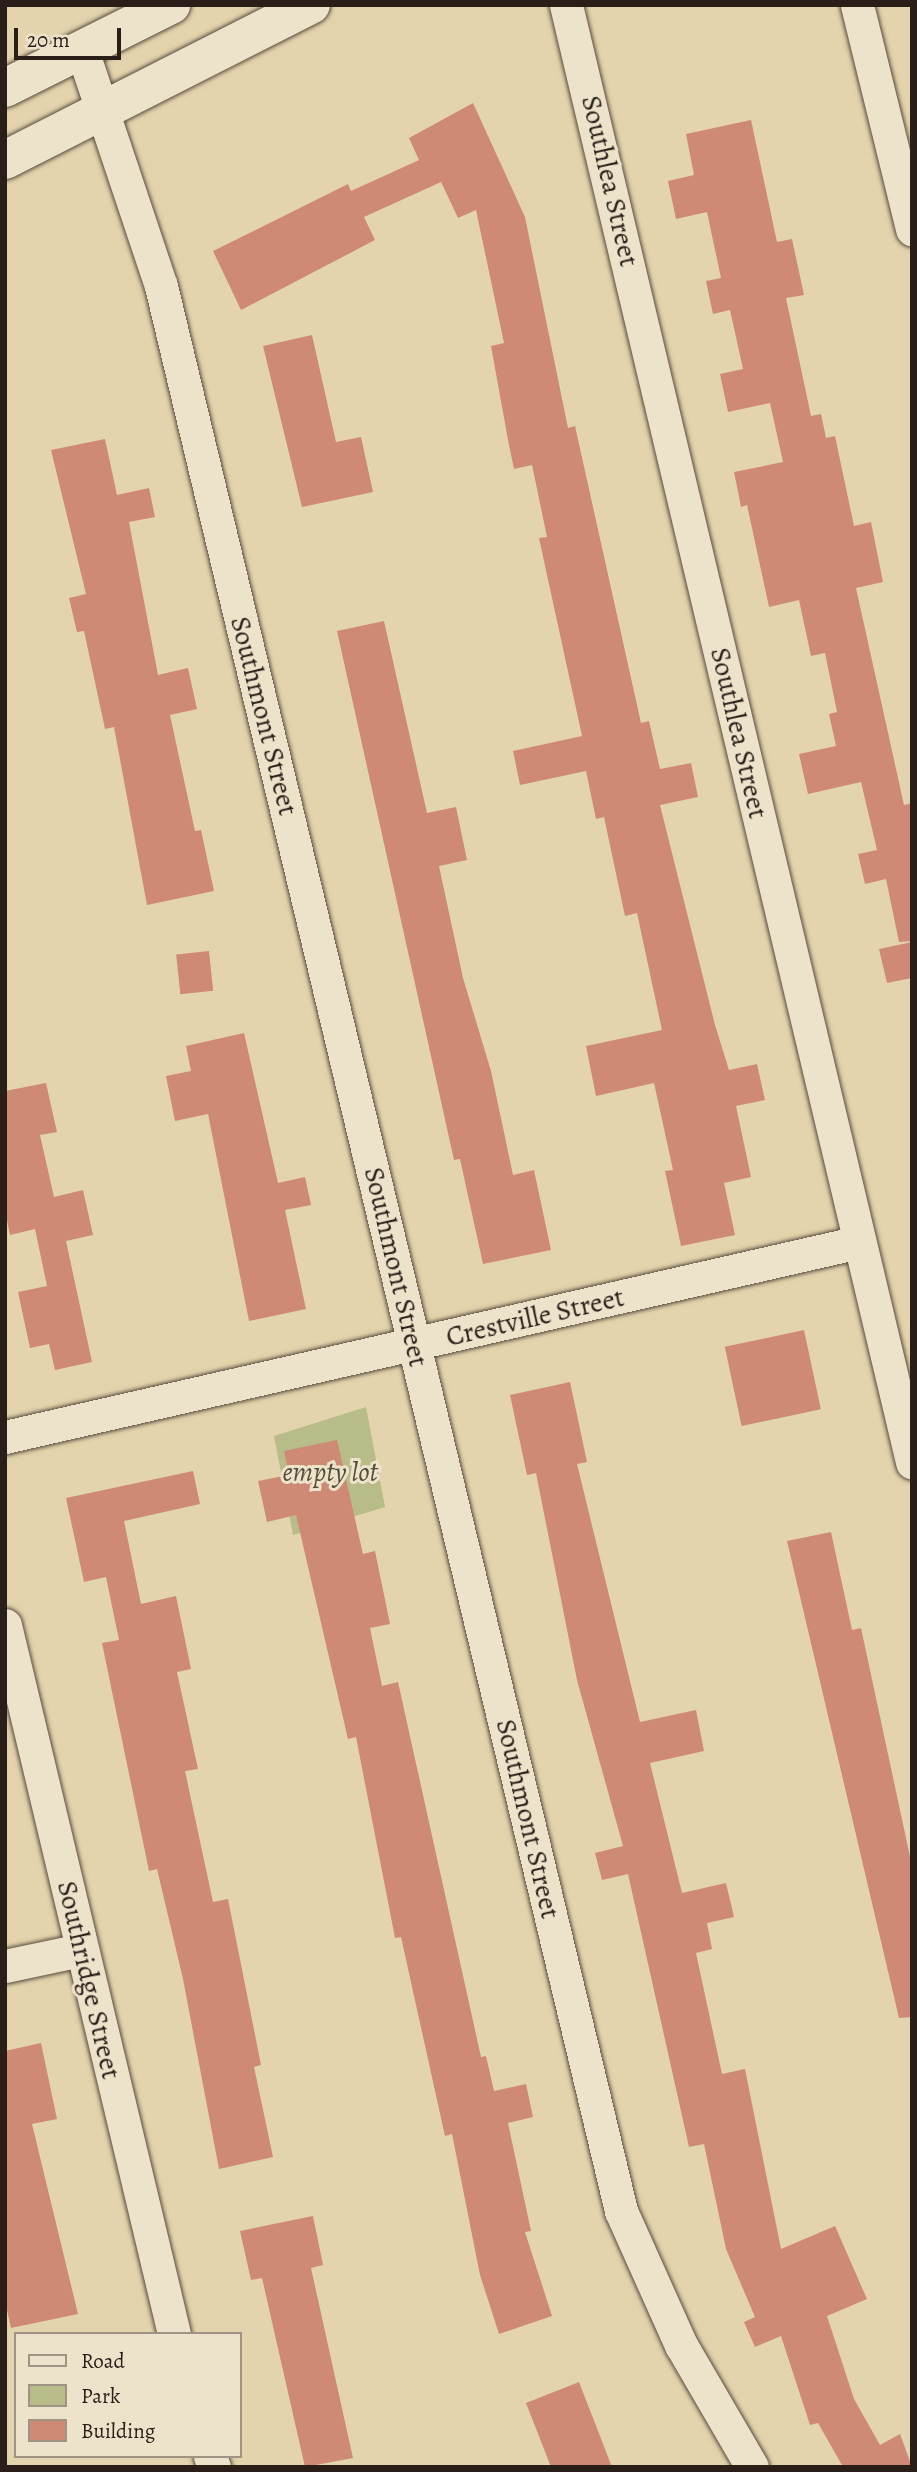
<!DOCTYPE html>
<style>
body{margin:0}
#map{position:relative;width:917px;height:2472px;overflow:hidden;background:#e4d4ad;font-family:Alegreya,serif}
div>[style]{position:absolute}
.green>*{inset:0;background:#b7bc88}
.building>*{inset:0;background:#ce8a75;transform-origin:0 0}
.roads{filter:drop-shadow(0 0 2px #584c3e) drop-shadow(0 0 2px #584c3e)}
.street>*{height:33px;margin:-16.5px;padding:0 16.5px;transform-origin:16.5px;border-radius:16.5px;background:#ede3ca}
.secondary>*{height:38px;margin:-19px;padding:0 19px;transform-origin:19px;border-radius:19px;background:#ede3ca}
span{translate:-50% -50%;white-space:nowrap;text-align:center;line-height:1.15;-webkit-text-stroke:6px #ede3ca;paint-order:stroke}
.street-label{font-size:28px;color:#2a1e19}
.park-label{font-size:28px;color:#544d3a;font-style:italic}
.frame{position:absolute;inset:0;border:7px solid #2a1e19;pointer-events:none}
.legend{position:absolute;left:14px;top:2332px;width:228px;height:126px;box-sizing:border-box;background:#ede3ca;border:2px solid #9f9483;margin:0;padding:9px 12px;list-style:none;font-size:21px;color:#2a1e19}
.legend li{display:flex;align-items:center;gap:14px;height:35px}
.legend b{width:35px;border:2px solid #9f9483}
.scale{position:absolute;left:14px;top:28px;width:107px;height:32px;box-sizing:border-box;border:4px solid #2a1e19;border-top:0;padding-left:9px;font-size:21px;line-height:24px;white-space:nowrap;color:#2a1e19;-webkit-text-stroke:5px #ede3ca;paint-order:stroke}
</style>
<div id="map">
<div class="green">
<div style="clip-path:polygon(366px 1407px,385px 1507px,293px 1535px,274px 1436px)"></div>
</div>
<div class="building">
<div style="clip-path:polygon(473px 103px,525px 217px,568px 428px,575px 426px,641px 723px,649px 721px,660px 769px,691px 763px,698px 797px,660px 805px,715px 1025px,729px 1070px,757px 1064px,765px 1100px,736px 1106px,751px 1177px,724px 1183px,735px 1235px,681px 1246px,665px 1171px,673px 1170px,654px 1083px,596px 1096px,586px 1046px,662px 1030px,637px 913px,625px 916px,604px 817px,596px 819px,586px 771px,520px 785px,513px 751px,582px 736px,539px 538px,547px 537px,532px 465px,514px 469px,508px 440px,491px 346px,504px 343px,476px 210px,458px 218px,441px 182px,364px 217px,375px 240px,241px 310px,213px 251px,348px 184px,351px 191px,419px 160px,409px 138px)"></div>
<div style="clip-path:polygon(751px 120px,777px 242px,792px 239px,804px 295px,786px 298px,811px 416px,821px 414px,826px 438px,835px 436px,854px 526px,871px 522px,883px 582px,856px 588px,904px 805px,912px 803px,912px 941px,899px 942px,886px 879px,865px 884px,858px 854px,877px 850px,861px 782px,808px 794px,799px 754px,836px 746px,829px 714px,837px 712px,825px 653px,811px 656px,799px 600px,769px 607px,747px 505px,741px 507px,734px 472px,783px 462px,770px 403px,728px 412px,720px 374px,743px 369px,730px 310px,713px 314px,706px 281px,721px 278px,707px 212px,676px 219px,668px 181px,694px 175px,686px 134px)"></div>
<div style="clip-path:polygon(312px 335px,336px 442px,361px 437px,373px 492px,302px 507px,263px 346px)"></div>
<div style="clip-path:polygon(105px 439px,117px 495px,149px 488px,155px 517px,129px 522px,158px 675px,188px 668px,197px 709px,170px 715px,195px 831px,201px 830px,214px 891px,147px 905px,114px 727px,105px 729px,84px 631px,77px 632px,69px 598px,86px 594px,51px 450px)"></div>
<div style="clip-path:polygon(384px 621px,427px 813px,456px 807px,467px 860px,439px 866px,463px 978px,491px 1071px,513px 1175px,534px 1170px,551px 1250px,483px 1264px,460px 1159px,454px 1160px,337px 631px)"></div>
<div style="clip-path:polygon(912px 942px,912px 978px,887px 983px,879px 949px)"></div>
<div style="left:209px;top:951px;width:40px;height:33px;rotate:84deg"></div>
<div style="clip-path:polygon(244px 1033px,278px 1183px,305px 1177px,311px 1205px,285px 1210px,306px 1309px,249px 1321px,208px 1114px,175px 1121px,166px 1076px,191px 1071px,186px 1046px)"></div>
<div style="clip-path:polygon(46px 1083px,57px 1132px,40px 1135px,54px 1197px,83px 1190px,93px 1235px,66px 1241px,92px 1362px,55px 1370px,49px 1344px,30px 1348px,18px 1292px,47px 1286px,35px 1229px,10px 1235px,5px 1211px,5px 1091px)"></div>
<div style="left:804px;top:1330px;width:81px;height:81px;rotate:78deg"></div>
<div style="clip-path:polygon(570px 1382px,587px 1462px,577px 1464px,640px 1722px,696px 1710px,704px 1751px,650px 1763px,682px 1893px,726px 1883px,734px 1917px,707px 1923px,712px 1949px,696px 1953px,722px 2074px,745px 2069px,781px 2249px,835px 2226px,867px 2299px,827px 2316px,854px 2399px,880px 2445px,900px 2434px,912px 2467px,843px 2467px,818px 2423px,810px 2425px,781px 2336px,755px 2347px,744px 2322px,755px 2317px,726px 2249px,704px 2144px,689px 2147px,628px 1874px,602px 1880px,595px 1853px,623px 1846px,577px 1680px,536px 1473px,527px 1475px,510px 1395px)"></div>
<div style="clip-path:polygon(337px 1440px,363px 1554px,375px 1551px,390px 1624px,370px 1628px,382px 1686px,398px 1682px,481px 2057px,486px 2056px,494px 2091px,526px 2084px,533px 2117px,508px 2123px,531px 2231px,525px 2232px,552px 2316px,499px 2334px,480px 2275px,452px 2134px,445px 2136px,401px 1937px,395px 1938px,356px 1737px,348px 1739px,296px 1515px,267px 1522px,258px 1481px,289px 1475px,284px 1451px)"></div>
<div style="clip-path:polygon(193px 1471px,200px 1504px,124px 1521px,141px 1604px,176px 1596px,191px 1669px,177px 1672px,198px 1769px,185px 1771px,213px 1902px,228px 1899px,261px 2065px,254px 2067px,273px 2157px,219px 2169px,183px 1979px,157px 1869px,149px 1871px,102px 1643px,119px 1640px,106px 1577px,84px 1582px,66px 1498px)"></div>
<div style="clip-path:polygon(831px 1532px,852px 1630px,861px 1628px,912px 1866px,912px 2017px,899px 2018px,787px 1541px)"></div>
<div style="clip-path:polygon(41px 2043px,57px 2119px,32px 2124px,78px 2314px,11px 2328px,5px 2301px,5px 2051px)"></div>
<div style="clip-path:polygon(313px 2216px,323px 2265px,311px 2268px,353px 2458px,305px 2467px,262px 2278px,251px 2280px,240px 2231px)"></div>
<div style="clip-path:polygon(579px 2382px,612px 2467px,551px 2467px,526px 2403px)"></div>
</div>
<div class="roads">
<div class="street">
<div style="left:566px;top:5px;width:1498px;rotate:76.64deg"></div>
<div style="left:857px;top:5px;width:231px;rotate:76.2deg"></div>
<div style="left:82px;top:50px;width:249px;rotate:71.5deg"></div>
<div style="left:161px;top:286px;width:1979px;rotate:76.56deg"></div>
<div style="left:621px;top:2211px;width:147px;rotate:65.9deg"></div>
<div style="left:681px;top:2345px;width:141px;rotate:59.8deg"></div>
<div style="left:5px;top:1437px;width:876px;rotate:-12.86deg"></div>
<div style="left:5px;top:1625px;width:729px;rotate:76.59deg"></div>
<div style="left:5px;top:1966px;width:78px;rotate:-11.9deg"></div>
<div style="left:210px;top:2456px;width:12px;rotate:70deg"></div>
</div>
<div class="secondary">
<div style="left:5px;top:88px;width:186px;rotate:-26.6deg"></div>
<div style="left:5px;top:160px;width:343px;rotate:-26.9deg"></div>
</div>
</div>
<div class="street-label">
<span style="left:610px;top:181px;rotate:77deg">Southlea Street</span>
<span style="left:264px;top:716px;rotate:76deg">Southmont Street</span>
<span style="left:739px;top:733px;rotate:77deg">Southlea Street</span>
<span style="left:396px;top:1267px;rotate:77deg">Southmont Street</span>
<span style="left:535px;top:1317px;rotate:-13deg">Crestville Street</span>
<span style="left:528px;top:1819px;rotate:77deg">Southmont Street</span>
<span style="left:89px;top:1980px;rotate:77deg">Southridge Street</span>
</div>
<div class="park-label">
<span style="left:330px;top:1472px">empty lot</span>
</div>
<div class="frame"></div>
<ul class="legend">
<li><b style="height:9px;background:#ede3ca"></b>Road</li>
<li><b style="height:19px;background:#b7bc88"></b>Park</li>
<li><b style="height:19px;background:#ce8a75"></b>Building</li>
</ul>
<div class="scale">20 m</div>
</div>
